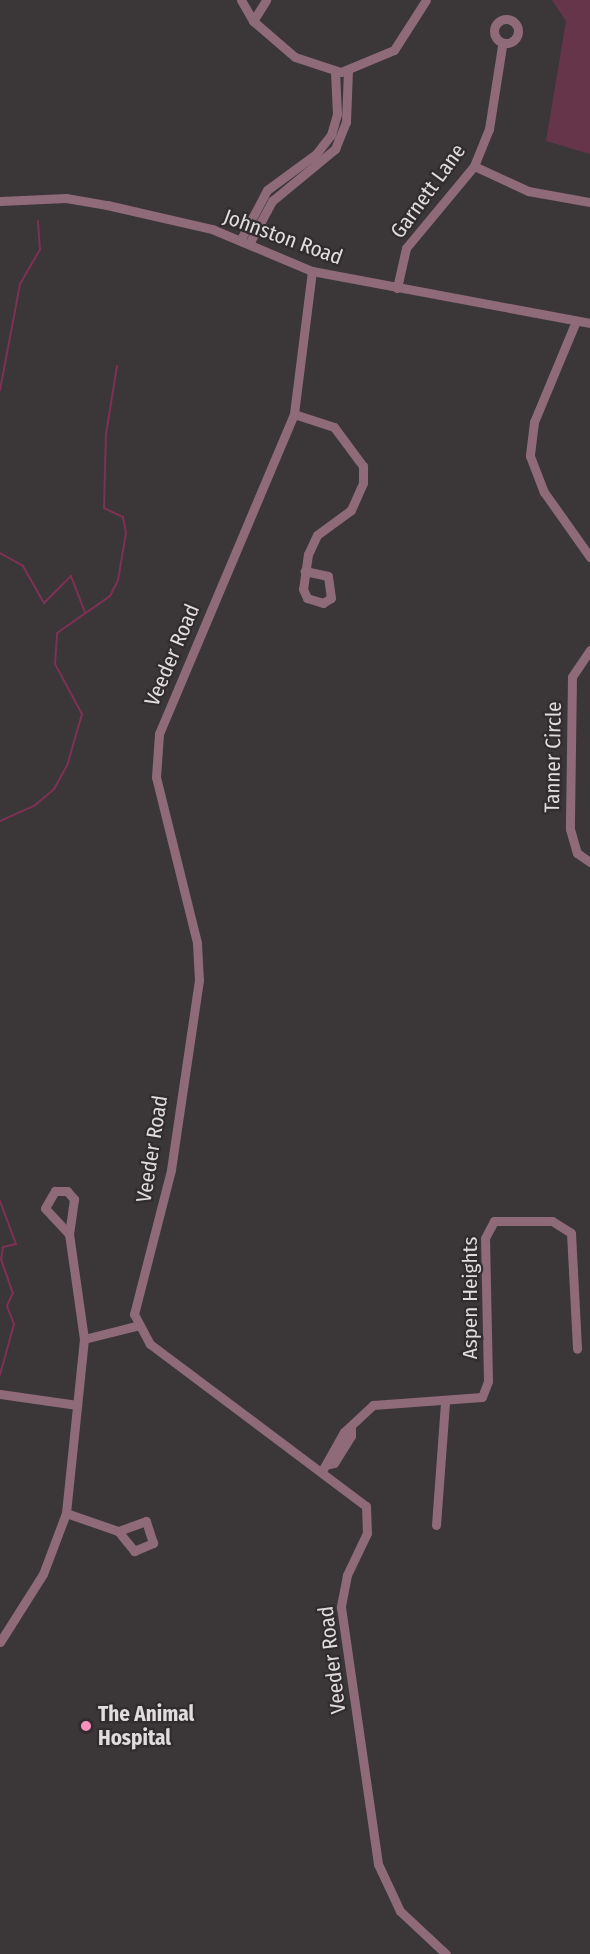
<!DOCTYPE html>
<style>
body{margin:0}
#map{position:relative;width:590px;height:1954px;overflow:hidden;background:#3b3638;font-family:"Fira Sans Condensed",sans-serif}
div>[style]{position:absolute}
.green>*{inset:0;background:#67354a}
.stream>*{height:2px;margin:-1px;padding:0 1px;transform-origin:1px;border-radius:1px;background:#7e3154}
.minor>*{height:9px;margin:-4.5px;padding:0 4.5px;transform-origin:4.5px;border-radius:4.5px;background:#8f6a78}
.minor>.ring{margin:-4.5px;padding:0;box-sizing:content-box;background:none;border:9px solid #8f6a78;border-radius:50%}
.dots>*{width:16px;height:16px;translate:-50% -50%;box-sizing:border-box;border:3px solid #312c2e;border-radius:50%}
span{translate:-50% -50%;white-space:nowrap;text-align:center;line-height:1.15;-webkit-text-stroke:4.5px #312c2e;paint-order:stroke}
.street-label{font-size:21px;color:#e1ddde}
.poi-label{font-size:21px;color:#e1ddde;font-weight:700}
.left{translate:0 -50%;text-align:left}
</style>
<div id="map">
<div class="green">
<div style="clip-path:polygon(552px 0,590px 0,590px 154px,546px 141px,566px 21px)"></div>
</div>
<div class="stream">
<div style="left:0;top:390px;width:108px;rotate:-79.3deg"></div>
<div style="left:20px;top:284px;width:39px;rotate:-60deg"></div>
<div style="left:40px;top:250px;width:29px;rotate:-94deg"></div>
<div style="left:0;top:553px;width:26px;rotate:29deg"></div>
<div style="left:23px;top:566px;width:43px;rotate:60.4deg"></div>
<div style="left:44px;top:603px;width:38px;rotate:-45deg"></div>
<div style="left:71px;top:576px;width:39px;rotate:69deg"></div>
<div style="left:0;top:821px;width:37px;rotate:-24deg"></div>
<div style="left:34px;top:806px;width:26px;rotate:-40deg"></div>
<div style="left:54px;top:789px;width:26px;rotate:-61deg"></div>
<div style="left:67px;top:766px;width:54px;rotate:-73.9deg"></div>
<div style="left:82px;top:714px;width:57px;rotate:-118.4deg"></div>
<div style="left:55px;top:664px;width:31px;rotate:-86deg"></div>
<div style="left:57px;top:633px;width:65px;rotate:-34.9deg"></div>
<div style="left:110px;top:596px;width:18px;rotate:-63deg"></div>
<div style="left:118px;top:580px;width:48px;rotate:-80.3deg"></div>
<div style="left:126px;top:533px;width:16px;rotate:-101deg"></div>
<div style="left:123px;top:517px;width:21px;rotate:-155deg"></div>
<div style="left:104px;top:508px;width:74px;rotate:-88.5deg"></div>
<div style="left:106px;top:434px;width:69px;rotate:-80.8deg"></div>
<div style="left:0;top:1201px;width:46px;rotate:69.6deg"></div>
<div style="left:16px;top:1244px;width:13px;rotate:167deg"></div>
<div style="left:3px;top:1247px;width:12px;rotate:99deg"></div>
<div style="left:1px;top:1259px;width:36px;rotate:71deg"></div>
<div style="left:13px;top:1293px;width:14px;rotate:115deg"></div>
<div style="left:7px;top:1306px;width:19px;rotate:69deg"></div>
<div style="left:14px;top:1324px;width:53px;rotate:105.4deg"></div>
</div>
<div class="minor">
<div style="left:241px;top:0;width:24px;rotate:60deg"></div>
<div style="left:253px;top:21px;width:25px;rotate:-58deg"></div>
<div class="ring" style="left:494px;top:19px;width:15px;height:15px"></div>
<div style="left:253px;top:21px;width:55px;rotate:40.6deg"></div>
<div style="left:295px;top:57px;width:48px;rotate:18.1deg"></div>
<div style="left:341px;top:72px;width:57px;rotate:-22.5deg"></div>
<div style="left:394px;top:50px;width:59px;rotate:-57.4deg"></div>
<div style="left:474px;top:166px;width:60px;rotate:24.8deg"></div>
<div style="left:528px;top:191px;width:63px;rotate:10.1deg"></div>
<div style="left:0;top:201px;width:66px;rotate:-2.6deg"></div>
<div style="left:66px;top:198px;width:42px;rotate:9.7deg"></div>
<div style="left:107px;top:205px;width:108px;rotate:12.9deg"></div>
<div style="left:212px;top:229px;width:108px;rotate:22.8deg"></div>
<div style="left:312px;top:271px;width:283px;rotate:10.6deg"></div>
<div style="left:241px;top:239px;width:55px;rotate:-62deg"></div>
<div style="left:267px;top:190px;width:61px;rotate:-36.3deg"></div>
<div style="left:316px;top:154px;width:24px;rotate:-52deg"></div>
<div style="left:331px;top:135px;width:22px;rotate:-74deg"></div>
<div style="left:337px;top:114px;width:42px;rotate:-92.7deg"></div>
<div style="left:250px;top:242px;width:47px;rotate:-61.8deg"></div>
<div style="left:272px;top:201px;width:82px;rotate:-39.5deg"></div>
<div style="left:335px;top:149px;width:29px;rotate:-68deg"></div>
<div style="left:346px;top:122px;width:51px;rotate:-87.8deg"></div>
<div style="left:312px;top:271px;width:144px;rotate:97.2deg"></div>
<div style="left:294px;top:414px;width:347px;rotate:112.9deg"></div>
<div style="left:159px;top:734px;width:43px;rotate:94deg"></div>
<div style="left:156px;top:777px;width:171px;rotate:76.1deg"></div>
<div style="left:197px;top:943px;width:37px;rotate:87deg"></div>
<div style="left:199px;top:980px;width:192px;rotate:98.4deg"></div>
<div style="left:171px;top:1170px;width:149px;rotate:104.4deg"></div>
<div style="left:134px;top:1314px;width:34px;rotate:62deg"></div>
<div style="left:150px;top:1344px;width:270px;rotate:36.9deg"></div>
<div style="left:366px;top:1506px;width:27px;rotate:88deg"></div>
<div style="left:367px;top:1533px;width:47px;rotate:115.5deg"></div>
<div style="left:347px;top:1575px;width:33px;rotate:101deg"></div>
<div style="left:341px;top:1607px;width:260px;rotate:81.8deg"></div>
<div style="left:378px;top:1864px;width:52px;rotate:64.9deg"></div>
<div style="left:400px;top:1911px;width:63px;rotate:43.1deg"></div>
<div style="left:397px;top:288px;width:41px;rotate:-77.3deg"></div>
<div style="left:406px;top:248px;width:107px;rotate:-50.3deg"></div>
<div style="left:474px;top:166px;width:40px;rotate:-68deg"></div>
<div style="left:489px;top:129px;width:84px;rotate:-81.1deg"></div>
<div style="left:576px;top:321px;width:109px;rotate:112.6deg"></div>
<div style="left:534px;top:422px;width:34px;rotate:97deg"></div>
<div style="left:530px;top:456px;width:39px;rotate:69deg"></div>
<div style="left:544px;top:492px;width:80px;rotate:54.7deg"></div>
<div style="left:294px;top:414px;width:42px;rotate:18deg"></div>
<div style="left:334px;top:427px;width:49px;rotate:53.4deg"></div>
<div style="left:363px;top:466px;width:17px;rotate:90deg"></div>
<div style="left:363px;top:483px;width:30px;rotate:114deg"></div>
<div style="left:351px;top:510px;width:42px;rotate:143.7deg"></div>
<div style="left:317px;top:535px;width:21px;rotate:115deg"></div>
<div style="left:308px;top:554px;width:35px;rotate:98deg"></div>
<div style="left:303px;top:589px;width:10px;rotate:66deg"></div>
<div style="left:307px;top:598px;width:17px;rotate:17deg"></div>
<div style="left:323px;top:603px;width:9px;rotate:-32deg"></div>
<div style="left:331px;top:598px;width:22px;rotate:-98deg"></div>
<div style="left:328px;top:576px;width:24px;rotate:-168deg"></div>
<div style="left:590px;top:650px;width:32px;rotate:124deg"></div>
<div style="left:572px;top:677px;width:152px;rotate:90.8deg"></div>
<div style="left:570px;top:829px;width:25px;rotate:74deg"></div>
<div style="left:577px;top:853px;width:16px;rotate:35deg"></div>
<div style="left:55px;top:1191px;width:12px"></div>
<div style="left:67px;top:1191px;width:11px;rotate:49deg"></div>
<div style="left:74px;top:1199px;width:35px;rotate:98deg"></div>
<div style="left:69px;top:1234px;width:35px;rotate:-133deg"></div>
<div style="left:45px;top:1208px;width:20px;rotate:-60deg"></div>
<div style="left:84px;top:1339px;width:54px;rotate:-14deg"></div>
<div style="left:0;top:1394px;width:78px;rotate:8.1deg"></div>
<div style="left:326px;top:1465px;width:8px;rotate:-14deg"></div>
<div style="left:334px;top:1463px;width:32px;rotate:-58deg"></div>
<div style="left:351px;top:1436px;width:8px;rotate:-90deg"></div>
<div style="left:322px;top:1471px;width:45px;rotate:-60.6deg"></div>
<div style="left:344px;top:1432px;width:40px;rotate:-43deg"></div>
<div style="left:373px;top:1405px;width:109px;rotate:-4.2deg"></div>
<div style="left:482px;top:1397px;width:17px;rotate:-69deg"></div>
<div style="left:488px;top:1381px;width:143px;rotate:-91.2deg"></div>
<div style="left:485px;top:1238px;width:19px;rotate:-62deg"></div>
<div style="left:494px;top:1221px;width:58px"></div>
<div style="left:552px;top:1221px;width:22px;rotate:32deg"></div>
<div style="left:571px;top:1233px;width:116px;rotate:87deg"></div>
<div style="left:66px;top:1513px;width:55px;rotate:19.1deg"></div>
<div style="left:118px;top:1531px;width:26px;rotate:51deg"></div>
<div style="left:134px;top:1551px;width:21px;rotate:-23deg"></div>
<div style="left:153px;top:1543px;width:23px;rotate:-108deg"></div>
<div style="left:146px;top:1521px;width:30px;rotate:160deg"></div>
<div style="left:436px;top:1525px;width:123px;rotate:-85.8deg"></div>
<div style="left:0;top:1642px;width:80px;rotate:-57.7deg"></div>
<div style="left:43px;top:1574px;width:65px;rotate:-69.3deg"></div>
<div style="left:66px;top:1513px;width:175px;rotate:-84.1deg"></div>
<div style="left:84px;top:1339px;width:106px;rotate:-98.1deg"></div>
</div>
<div class="dots">
<div style="left:86px;top:1726px;background:#fe8ebd"></div>
</div>
<div class="street-label">
<span style="left:428px;top:191px;rotate:-54deg">Garnett Lane</span>
<span style="left:283px;top:237px;rotate:20deg">Johnston Road</span>
<span style="left:172px;top:655px;rotate:-67deg">Veeder Road</span>
<span style="left:553px;top:757px;rotate:-89deg">Tanner Circle</span>
<span style="left:152px;top:1149px;rotate:-81deg">Veeder Road</span>
<span style="left:470px;top:1298px;rotate:-90deg">Aspen Heights</span>
<span style="left:332px;top:1660px;rotate:-97deg">Veeder Road</span>
</div>
<div class="poi-label">
<span class="left" style="left:98px;top:1726px">The Animal<br>Hospital</span>
</div>
</div>
